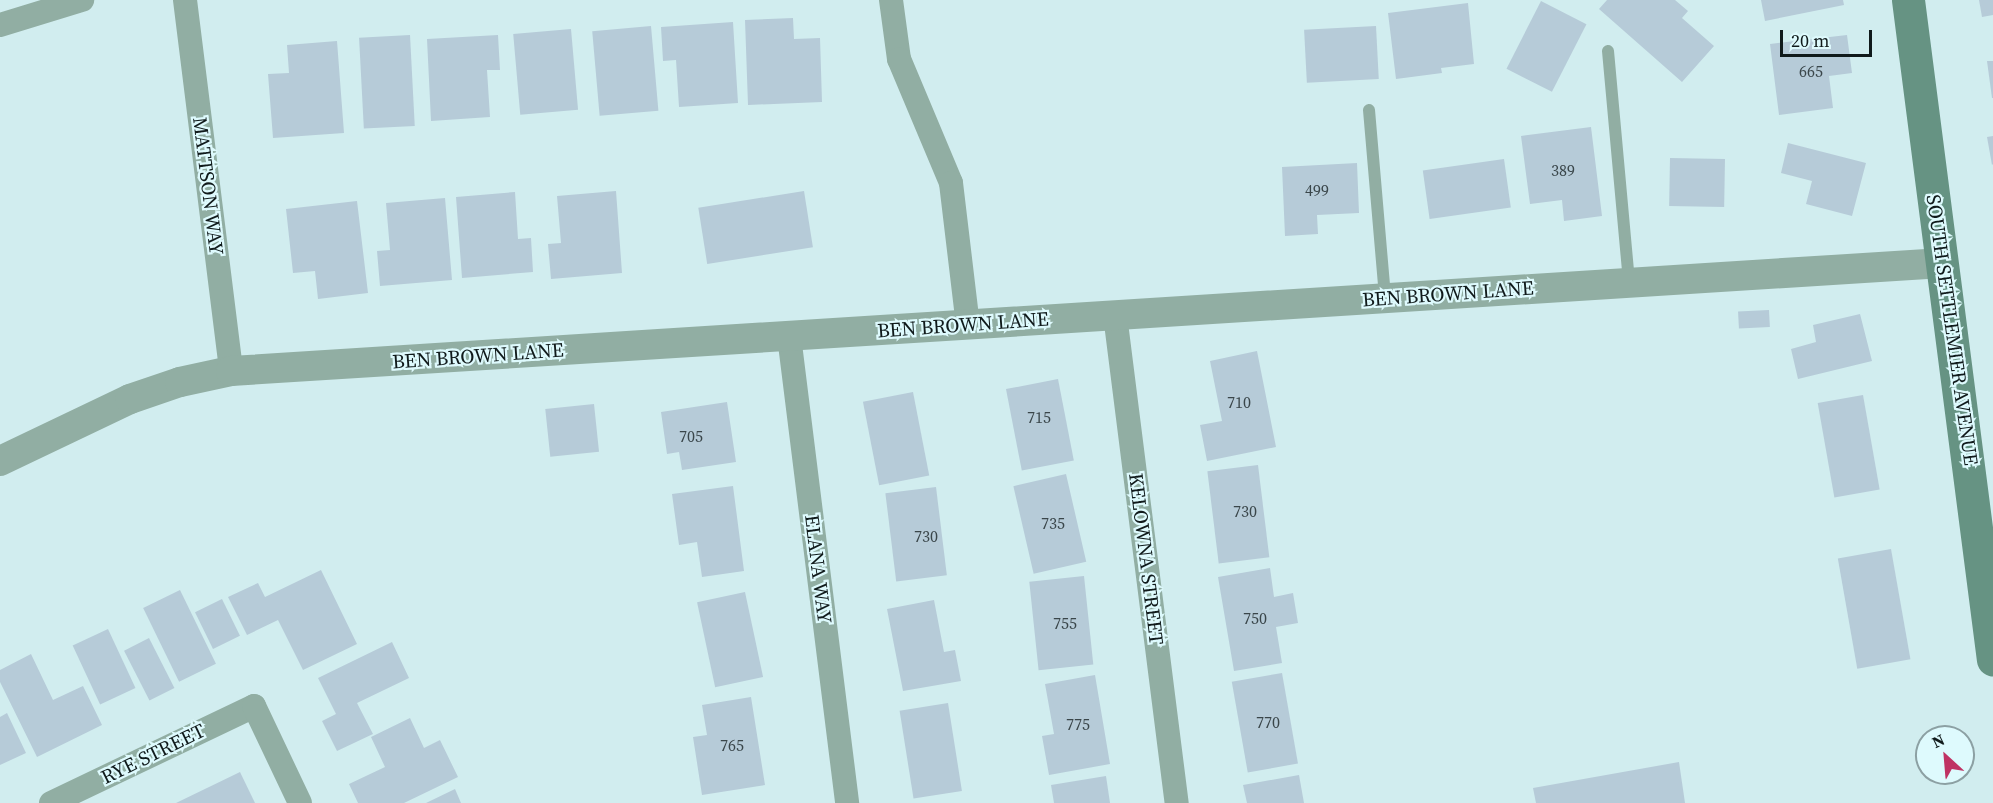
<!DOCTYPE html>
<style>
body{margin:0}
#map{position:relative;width:1993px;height:803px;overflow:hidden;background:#d1edef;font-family:"Source Serif 4",serif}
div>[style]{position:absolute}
.building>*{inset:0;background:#b6cbd8;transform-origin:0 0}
.service>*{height:12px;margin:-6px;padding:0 6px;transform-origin:6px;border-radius:6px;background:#91aea3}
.minor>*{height:24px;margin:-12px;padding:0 12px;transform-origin:12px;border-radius:12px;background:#91aea3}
.tertiary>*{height:30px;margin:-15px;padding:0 15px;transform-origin:15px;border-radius:15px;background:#91aea3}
.secondary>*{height:33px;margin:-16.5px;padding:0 16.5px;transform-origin:16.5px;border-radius:16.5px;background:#669383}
span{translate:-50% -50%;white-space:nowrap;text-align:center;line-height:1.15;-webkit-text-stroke:4.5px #defafd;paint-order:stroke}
.number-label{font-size:16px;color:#3a464a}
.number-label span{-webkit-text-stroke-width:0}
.street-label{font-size:20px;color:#101a1b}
.north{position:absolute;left:1915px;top:725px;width:60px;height:60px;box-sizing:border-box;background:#defafd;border:2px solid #8ca0a3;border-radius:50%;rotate:334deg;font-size:16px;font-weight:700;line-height:24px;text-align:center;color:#101a1b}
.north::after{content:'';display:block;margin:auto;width:21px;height:27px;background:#bf3263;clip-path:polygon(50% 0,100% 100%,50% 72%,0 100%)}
.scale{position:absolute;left:1780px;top:30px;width:92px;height:27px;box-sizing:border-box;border:3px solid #101a1b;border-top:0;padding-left:8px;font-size:18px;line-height:21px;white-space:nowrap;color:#101a1b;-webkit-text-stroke:4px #defafd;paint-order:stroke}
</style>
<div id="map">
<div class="building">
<div style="clip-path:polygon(1607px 0,1675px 0,1688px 11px,1682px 18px,1714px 46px,1682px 82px,1599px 9px)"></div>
<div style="clip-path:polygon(1761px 0,1843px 0,1844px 5px,1765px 21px)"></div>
<div style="clip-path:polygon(1979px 0,1993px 0,1993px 15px,1982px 17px)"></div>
<div style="left:1541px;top:1px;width:51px;height:76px;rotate:27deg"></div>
<div style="clip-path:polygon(1468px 3px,1474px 64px,1441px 68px,1442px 73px,1396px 79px,1388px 13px)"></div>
<div style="clip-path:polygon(793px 18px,794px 39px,820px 38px,822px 102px,748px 105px,745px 20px)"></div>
<div style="clip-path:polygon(733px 22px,738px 103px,679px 107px,676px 60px,663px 61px,661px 27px)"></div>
<div style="left:651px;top:26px;width:85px;height:59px;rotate:85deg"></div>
<div style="left:1376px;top:26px;width:53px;height:72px;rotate:87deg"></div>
<div style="left:571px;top:29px;width:81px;height:58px;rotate:85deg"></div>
<div style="left:410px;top:35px;width:91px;height:51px;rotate:87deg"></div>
<div style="clip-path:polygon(498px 35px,500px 70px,487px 70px,490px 117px,431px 121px,427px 39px)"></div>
<div style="clip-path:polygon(1847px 35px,1852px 73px,1829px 76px,1833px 108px,1779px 115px,1770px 44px)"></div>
<div style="clip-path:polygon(337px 41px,344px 133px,273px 138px,268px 74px,289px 73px,287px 45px)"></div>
<div style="clip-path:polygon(1987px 61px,1993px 61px,1993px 98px,1992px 98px)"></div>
<div style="clip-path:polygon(1591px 127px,1602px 216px,1564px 221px,1562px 200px,1530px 204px,1521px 136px)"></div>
<div style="clip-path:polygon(1993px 136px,1993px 164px,1992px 165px,1987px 137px)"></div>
<div style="clip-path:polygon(1788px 143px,1866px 163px,1852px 216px,1806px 204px,1812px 181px,1781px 173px)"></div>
<div style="left:1670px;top:158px;width:55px;height:48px;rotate:1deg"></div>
<div style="left:1504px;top:159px;width:49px;height:82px;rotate:82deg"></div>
<div style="clip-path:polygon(1357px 163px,1359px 213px,1317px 215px,1318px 234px,1285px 236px,1282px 167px)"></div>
<div style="clip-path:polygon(616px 191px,622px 273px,551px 279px,548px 244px,561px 243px,557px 196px)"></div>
<div style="left:804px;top:191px;width:57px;height:107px;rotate:81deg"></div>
<div style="clip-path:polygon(515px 192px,518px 239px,531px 238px,533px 272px,462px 278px,456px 197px)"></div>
<div style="clip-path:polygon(445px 198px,452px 280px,380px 286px,377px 251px,390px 250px,386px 203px)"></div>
<div style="clip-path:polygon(357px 201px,368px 293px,318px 299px,315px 271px,293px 273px,286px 209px)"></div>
<div style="left:1769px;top:310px;width:17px;height:31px;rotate:87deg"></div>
<div style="clip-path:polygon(1860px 314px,1872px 361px,1798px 379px,1791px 349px,1816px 342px,1813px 325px)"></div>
<div style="clip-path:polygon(1257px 351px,1276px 447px,1207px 461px,1200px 425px,1222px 421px,1210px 361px)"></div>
<div style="left:1058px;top:379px;width:83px;height:53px;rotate:79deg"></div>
<div style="left:913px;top:392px;width:85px;height:51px;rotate:79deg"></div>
<div style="left:1863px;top:395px;width:96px;height:46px;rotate:80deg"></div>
<div style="clip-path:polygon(727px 402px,736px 462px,682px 470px,679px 452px,667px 454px,661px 412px)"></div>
<div style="left:594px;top:404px;width:48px;height:49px;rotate:84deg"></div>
<div style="left:1258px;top:465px;width:93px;height:51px;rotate:83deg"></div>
<div style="left:1066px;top:474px;width:90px;height:54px;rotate:77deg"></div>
<div style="clip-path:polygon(733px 486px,744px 571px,702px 577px,697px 542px,679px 545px,672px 494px)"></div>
<div style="left:936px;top:487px;width:89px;height:51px;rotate:83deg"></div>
<div style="left:1891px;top:549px;width:112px;height:54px;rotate:80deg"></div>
<div style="clip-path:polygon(1270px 568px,1274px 597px,1293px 593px,1298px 623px,1276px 627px,1282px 663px,1234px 671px,1218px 577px)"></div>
<div style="clip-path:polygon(321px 570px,357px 644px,303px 670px,278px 620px,247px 635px,228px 597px,258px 583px,265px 597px)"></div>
<div style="left:1084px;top:576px;width:89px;height:55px;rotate:84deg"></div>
<div style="left:180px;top:590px;width:82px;height:41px;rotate:64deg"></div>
<div style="left:745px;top:592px;width:87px;height:49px;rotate:78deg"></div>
<div style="left:222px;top:599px;width:41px;height:30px;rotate:64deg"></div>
<div style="clip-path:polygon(934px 600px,944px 652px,955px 650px,961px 681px,903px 691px,887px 609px)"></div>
<div style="left:108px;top:629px;width:65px;height:39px;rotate:65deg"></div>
<div style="left:149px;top:638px;width:56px;height:28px;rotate:63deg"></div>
<div style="clip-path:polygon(392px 642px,409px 678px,357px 703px,373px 734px,337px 751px,322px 721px,336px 714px,318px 678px)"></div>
<div style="clip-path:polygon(31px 654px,53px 700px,83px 686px,102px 725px,37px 757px,0 682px,0 670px)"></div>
<div style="left:1282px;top:673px;width:92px;height:51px;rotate:80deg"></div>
<div style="clip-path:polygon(1095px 675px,1110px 764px,1049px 775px,1042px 736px,1054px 734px,1045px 684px)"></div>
<div style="clip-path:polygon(751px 697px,765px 785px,702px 795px,693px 737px,707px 735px,702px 705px)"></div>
<div style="left:948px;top:703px;width:89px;height:49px;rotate:81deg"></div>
<div style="clip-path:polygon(7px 713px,26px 753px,0 765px,0 717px)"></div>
<div style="clip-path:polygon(410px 718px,424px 748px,440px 740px,458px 777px,404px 803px,358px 803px,349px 784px,385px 767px,371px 737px)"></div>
<div style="clip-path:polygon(1679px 762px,1685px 803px,1536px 803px,1533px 788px)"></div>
<div style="clip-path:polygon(240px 772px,255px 803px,176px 803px)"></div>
<div style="clip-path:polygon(1299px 775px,1304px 803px,1247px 803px,1243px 785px)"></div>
<div style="clip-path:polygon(1106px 776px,1110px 803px,1054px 803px,1051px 785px)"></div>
<div style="clip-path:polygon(455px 789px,461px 803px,426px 803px)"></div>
</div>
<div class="service">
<div style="left:1608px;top:51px;width:233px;rotate:84.8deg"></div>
<div style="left:1369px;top:110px;width:189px;rotate:85.1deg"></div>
</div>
<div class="minor">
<div style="left:185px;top:0;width:374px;rotate:82.9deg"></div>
<div style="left:891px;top:0;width:60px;rotate:82.3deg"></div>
<div style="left:899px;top:59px;width:134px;rotate:67.2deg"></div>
<div style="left:951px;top:183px;width:143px;rotate:83.2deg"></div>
<div style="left:0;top:25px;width:86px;rotate:-17deg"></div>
<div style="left:1115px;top:315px;width:492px;rotate:82.8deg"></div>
<div style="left:789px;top:336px;width:471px;rotate:82.9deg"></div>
<div style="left:51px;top:803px;width:225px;rotate:-25.5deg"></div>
<div style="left:254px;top:706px;width:107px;rotate:64.6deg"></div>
</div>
<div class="tertiary">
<div style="left:0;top:461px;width:144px;rotate:-25.5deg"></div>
<div style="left:130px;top:399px;width:53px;rotate:-18.8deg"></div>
<div style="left:180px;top:382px;width:52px;rotate:-12.2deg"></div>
<div style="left:231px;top:371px;width:1715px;rotate:-3.61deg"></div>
</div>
<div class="secondary">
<div style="left:1908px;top:0;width:665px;rotate:82.66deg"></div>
</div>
<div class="number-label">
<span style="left:1811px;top:71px">665</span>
<span style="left:1563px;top:170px">389</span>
<span style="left:1317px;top:190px">499</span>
<span style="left:1239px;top:402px">710</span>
<span style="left:1039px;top:417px">715</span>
<span style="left:691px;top:436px">705</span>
<span style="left:1245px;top:511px">730</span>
<span style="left:1053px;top:523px">735</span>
<span style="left:926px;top:536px">730</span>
<span style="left:1255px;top:618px">750</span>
<span style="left:1065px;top:623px">755</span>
<span style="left:1268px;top:722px">770</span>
<span style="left:1078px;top:724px">775</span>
<span style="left:732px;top:745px">765</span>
</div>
<div class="street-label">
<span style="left:208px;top:186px;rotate:83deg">MATTSON WAY</span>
<span style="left:1448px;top:294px;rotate:-4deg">BEN BROWN LANE</span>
<span style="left:963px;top:325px;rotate:-4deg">BEN BROWN LANE</span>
<span style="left:1952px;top:330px;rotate:82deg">SOUTH SETTLEMIER AVENUE</span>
<span style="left:478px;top:356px;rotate:-4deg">BEN BROWN LANE</span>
<span style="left:1146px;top:559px;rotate:83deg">KELOWNA STREET</span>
<span style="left:818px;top:569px;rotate:83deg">ELANA WAY</span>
<span style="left:153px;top:754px;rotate:-26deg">RYE STREET</span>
</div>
<div class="north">N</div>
<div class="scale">20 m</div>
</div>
